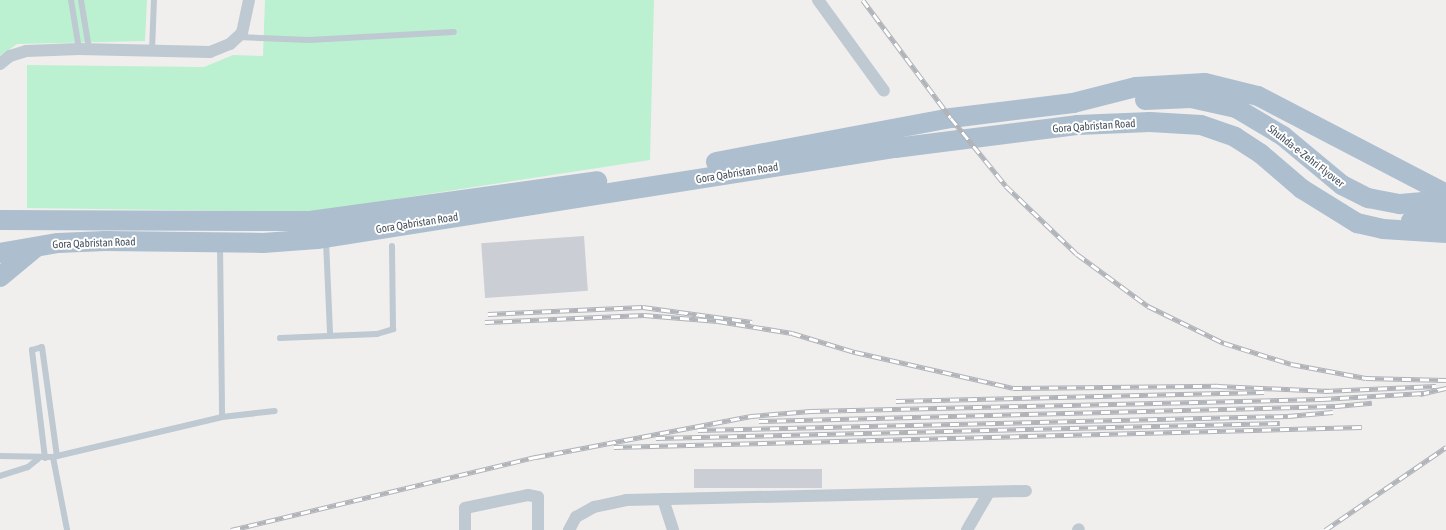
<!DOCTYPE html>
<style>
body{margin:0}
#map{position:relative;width:1446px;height:530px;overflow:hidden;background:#f1eeee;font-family:"Asap Condensed",sans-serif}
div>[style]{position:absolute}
.green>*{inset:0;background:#bbf1d0}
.building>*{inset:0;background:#cbced4;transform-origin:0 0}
.service>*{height:6px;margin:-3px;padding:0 3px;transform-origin:3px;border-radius:3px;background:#bec9d1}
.minor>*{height:12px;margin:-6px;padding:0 6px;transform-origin:6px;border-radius:6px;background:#bec9d1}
.primary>*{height:20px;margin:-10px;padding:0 10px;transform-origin:10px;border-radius:10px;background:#adbecf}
.rail>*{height:4.5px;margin-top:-2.25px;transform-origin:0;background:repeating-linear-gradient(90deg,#fff 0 9px,#b0b4b9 0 18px);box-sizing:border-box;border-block:1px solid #b0b4b9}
span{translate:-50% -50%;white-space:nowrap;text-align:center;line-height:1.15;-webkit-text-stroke:4px #fff;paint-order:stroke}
.street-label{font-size:11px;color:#46525d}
</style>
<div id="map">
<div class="green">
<div style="clip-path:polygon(0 0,147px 0,145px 41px,17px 44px,0 56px)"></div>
<div style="clip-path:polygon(265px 0,654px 0,650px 160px,311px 212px,27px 208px,27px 65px,204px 67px,233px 55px,263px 56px)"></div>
</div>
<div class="building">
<div style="left:584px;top:236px;width:55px;height:103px;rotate:86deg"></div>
<div style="left:694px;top:469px;width:128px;height:19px"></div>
</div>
<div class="service">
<div style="left:71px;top:0;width:50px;rotate:80.7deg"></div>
<div style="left:81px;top:0;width:50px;rotate:80.7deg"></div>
<div style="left:238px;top:37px;width:71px;rotate:2.4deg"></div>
<div style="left:309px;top:40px;width:145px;rotate:-3.2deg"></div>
<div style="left:152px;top:51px;width:51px;rotate:-87.8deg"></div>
<div style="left:326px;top:241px;width:93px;rotate:87.5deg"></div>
<div style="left:220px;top:245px;width:172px;rotate:89.3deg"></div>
<div style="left:280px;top:338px;width:97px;rotate:-2.4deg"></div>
<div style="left:377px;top:334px;width:17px;rotate:-17deg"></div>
<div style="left:393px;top:329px;width:83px;rotate:-90.7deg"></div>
<div style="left:0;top:456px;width:53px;rotate:1.1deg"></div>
<div style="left:53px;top:457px;width:174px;rotate:-13.3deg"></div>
<div style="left:222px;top:417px;width:53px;rotate:-6.5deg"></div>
<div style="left:53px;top:457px;width:74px;rotate:79.1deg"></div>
<div style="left:45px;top:458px;width:109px;rotate:-96.9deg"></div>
<div style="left:32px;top:350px;width:10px;rotate:-17deg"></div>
<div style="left:42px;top:347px;width:110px;rotate:82.2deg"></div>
<div style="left:0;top:476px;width:29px;rotate:-18deg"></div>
<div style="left:28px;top:467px;width:13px;rotate:-39deg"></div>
</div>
<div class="minor">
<div style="left:818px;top:0;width:112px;rotate:54deg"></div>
<div style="left:0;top:64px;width:13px;rotate:-39deg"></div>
<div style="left:10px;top:56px;width:17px;rotate:-17deg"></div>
<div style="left:26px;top:51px;width:53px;rotate:-2.2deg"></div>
<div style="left:79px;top:49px;width:131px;rotate:1.3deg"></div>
<div style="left:210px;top:52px;width:22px;rotate:-22deg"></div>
<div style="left:230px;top:44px;width:16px;rotate:-43deg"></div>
<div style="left:242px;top:33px;width:34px;rotate:-78deg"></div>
<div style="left:663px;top:499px;width:33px;rotate:72deg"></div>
<div style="left:465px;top:530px;width:22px;rotate:-90deg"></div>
<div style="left:465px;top:508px;width:64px;rotate:-11.7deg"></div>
<div style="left:528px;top:495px;width:10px;rotate:11deg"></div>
<div style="left:538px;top:497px;width:33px;rotate:90deg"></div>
<div style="left:569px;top:530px;width:15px;rotate:-62deg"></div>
<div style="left:576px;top:517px;width:21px;rotate:-29deg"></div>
<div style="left:594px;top:507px;width:33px;rotate:-12deg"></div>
<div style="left:626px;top:500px;width:400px;rotate:-1.3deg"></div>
<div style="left:967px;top:530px;width:44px;rotate:-59.9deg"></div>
<div style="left:1078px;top:530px;width:1px;rotate:-45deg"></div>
</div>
<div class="primary">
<div style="left:1145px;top:100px;width:46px;rotate:-2.5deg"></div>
<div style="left:1191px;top:98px;width:46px;rotate:12.5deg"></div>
<div style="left:1236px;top:108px;width:55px;rotate:30.8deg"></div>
<div style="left:1283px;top:136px;width:77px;rotate:39.7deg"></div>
<div style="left:1342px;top:185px;width:29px;rotate:27deg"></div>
<div style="left:1368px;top:198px;width:33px;rotate:11deg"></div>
<div style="left:1400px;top:204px;width:46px;rotate:-5deg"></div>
<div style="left:716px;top:162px;width:239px;rotate:-10.6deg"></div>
<div style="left:951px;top:118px;width:123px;rotate:-7deg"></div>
<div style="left:1073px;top:103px;width:65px;rotate:-14.3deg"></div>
<div style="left:1136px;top:87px;width:69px;rotate:-3.3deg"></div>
<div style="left:1205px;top:83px;width:55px;rotate:13.8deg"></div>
<div style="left:1258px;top:96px;width:212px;rotate:27.5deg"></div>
<div style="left:0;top:220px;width:310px;rotate:0.2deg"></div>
<div style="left:310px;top:221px;width:290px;rotate:-7.9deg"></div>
<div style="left:1411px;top:221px;width:35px;rotate:-7deg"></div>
<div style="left:0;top:253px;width:59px;rotate:-9.8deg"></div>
<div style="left:58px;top:243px;width:47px;rotate:-2.4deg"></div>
<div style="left:105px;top:241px;width:158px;rotate:0.7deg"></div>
<div style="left:263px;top:243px;width:54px;rotate:-4.2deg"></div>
<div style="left:317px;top:239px;width:585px;rotate:-8.95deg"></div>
<div style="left:895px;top:148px;width:183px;rotate:-7.2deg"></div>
<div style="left:1077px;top:125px;width:73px;rotate:-2.4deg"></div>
<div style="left:1150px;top:122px;width:51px;rotate:3.4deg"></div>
<div style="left:1201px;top:125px;width:36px;rotate:19deg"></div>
<div style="left:1235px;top:137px;width:31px;rotate:33deg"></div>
<div style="left:1261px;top:154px;width:54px;rotate:40.5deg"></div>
<div style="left:1302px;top:189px;width:65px;rotate:31.7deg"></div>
<div style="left:1357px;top:223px;width:27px;rotate:13deg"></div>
<div style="left:1383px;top:229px;width:63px;rotate:3.6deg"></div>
<div style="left:0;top:277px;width:45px;rotate:-39.6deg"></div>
</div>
<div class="rail">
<div style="left:863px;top:0;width:147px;rotate:53.3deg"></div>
<div style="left:951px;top:118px;width:87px;rotate:51deg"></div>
<div style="left:1006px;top:186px;width:98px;rotate:43.8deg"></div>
<div style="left:1077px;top:254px;width:88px;rotate:36.2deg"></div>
<div style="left:1148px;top:306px;width:85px;rotate:26deg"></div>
<div style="left:1224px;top:343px;width:70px;rotate:17.4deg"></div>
<div style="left:1291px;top:364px;width:76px;rotate:10.6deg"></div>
<div style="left:1366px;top:378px;width:80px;rotate:1.4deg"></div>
<div style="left:488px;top:314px;width:155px;rotate:-2.6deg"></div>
<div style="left:643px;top:307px;width:110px;rotate:7.8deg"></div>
<div style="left:485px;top:322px;width:159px;rotate:-2.5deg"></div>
<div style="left:644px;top:315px;width:74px;rotate:4.6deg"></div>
<div style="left:718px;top:321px;width:75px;rotate:9.2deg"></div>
<div style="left:792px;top:333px;width:66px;rotate:16.8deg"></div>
<div style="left:855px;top:352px;width:162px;rotate:12.8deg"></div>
<div style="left:1013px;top:388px;width:205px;rotate:-0.6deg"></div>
<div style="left:1218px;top:386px;width:111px;rotate:2.6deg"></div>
<div style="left:1324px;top:391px;width:112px;rotate:-2.6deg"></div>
<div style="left:1420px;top:394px;width:27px;rotate:-13deg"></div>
<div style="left:896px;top:401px;width:368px;rotate:-1.4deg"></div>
<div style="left:759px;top:421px;width:577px;rotate:-1.49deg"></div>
<div style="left:1336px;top:406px;width:36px;rotate:-5deg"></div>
<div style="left:698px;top:430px;width:590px;rotate:-1.36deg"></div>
<div style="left:1288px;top:416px;width:45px;rotate:-5.1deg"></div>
<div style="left:656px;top:438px;width:624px;rotate:-1.38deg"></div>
<div style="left:614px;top:447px;width:748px;rotate:-1.53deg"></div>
<div style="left:231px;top:530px;width:314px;rotate:-13.5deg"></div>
<div style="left:536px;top:457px;width:219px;rotate:-10.8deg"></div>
<div style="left:751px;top:416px;width:60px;rotate:-4.8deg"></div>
<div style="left:811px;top:411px;width:511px;rotate:-1.35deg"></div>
<div style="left:1322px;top:399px;width:102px;rotate:-3.4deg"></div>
<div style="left:1325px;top:530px;width:147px;rotate:-34.4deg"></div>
</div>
<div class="street-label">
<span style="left:1094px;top:126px;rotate:-4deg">Gora Qabristan Road</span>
<span style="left:1306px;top:156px;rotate:38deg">Shuhda-e-Zehri Flyover</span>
<span style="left:737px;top:173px;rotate:-9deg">Gora Qabristan Road</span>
<span style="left:417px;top:223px;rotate:-9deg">Gora Qabristan Road</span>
<span style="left:94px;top:243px;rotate:-2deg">Gora Qabristan Road</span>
</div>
</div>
